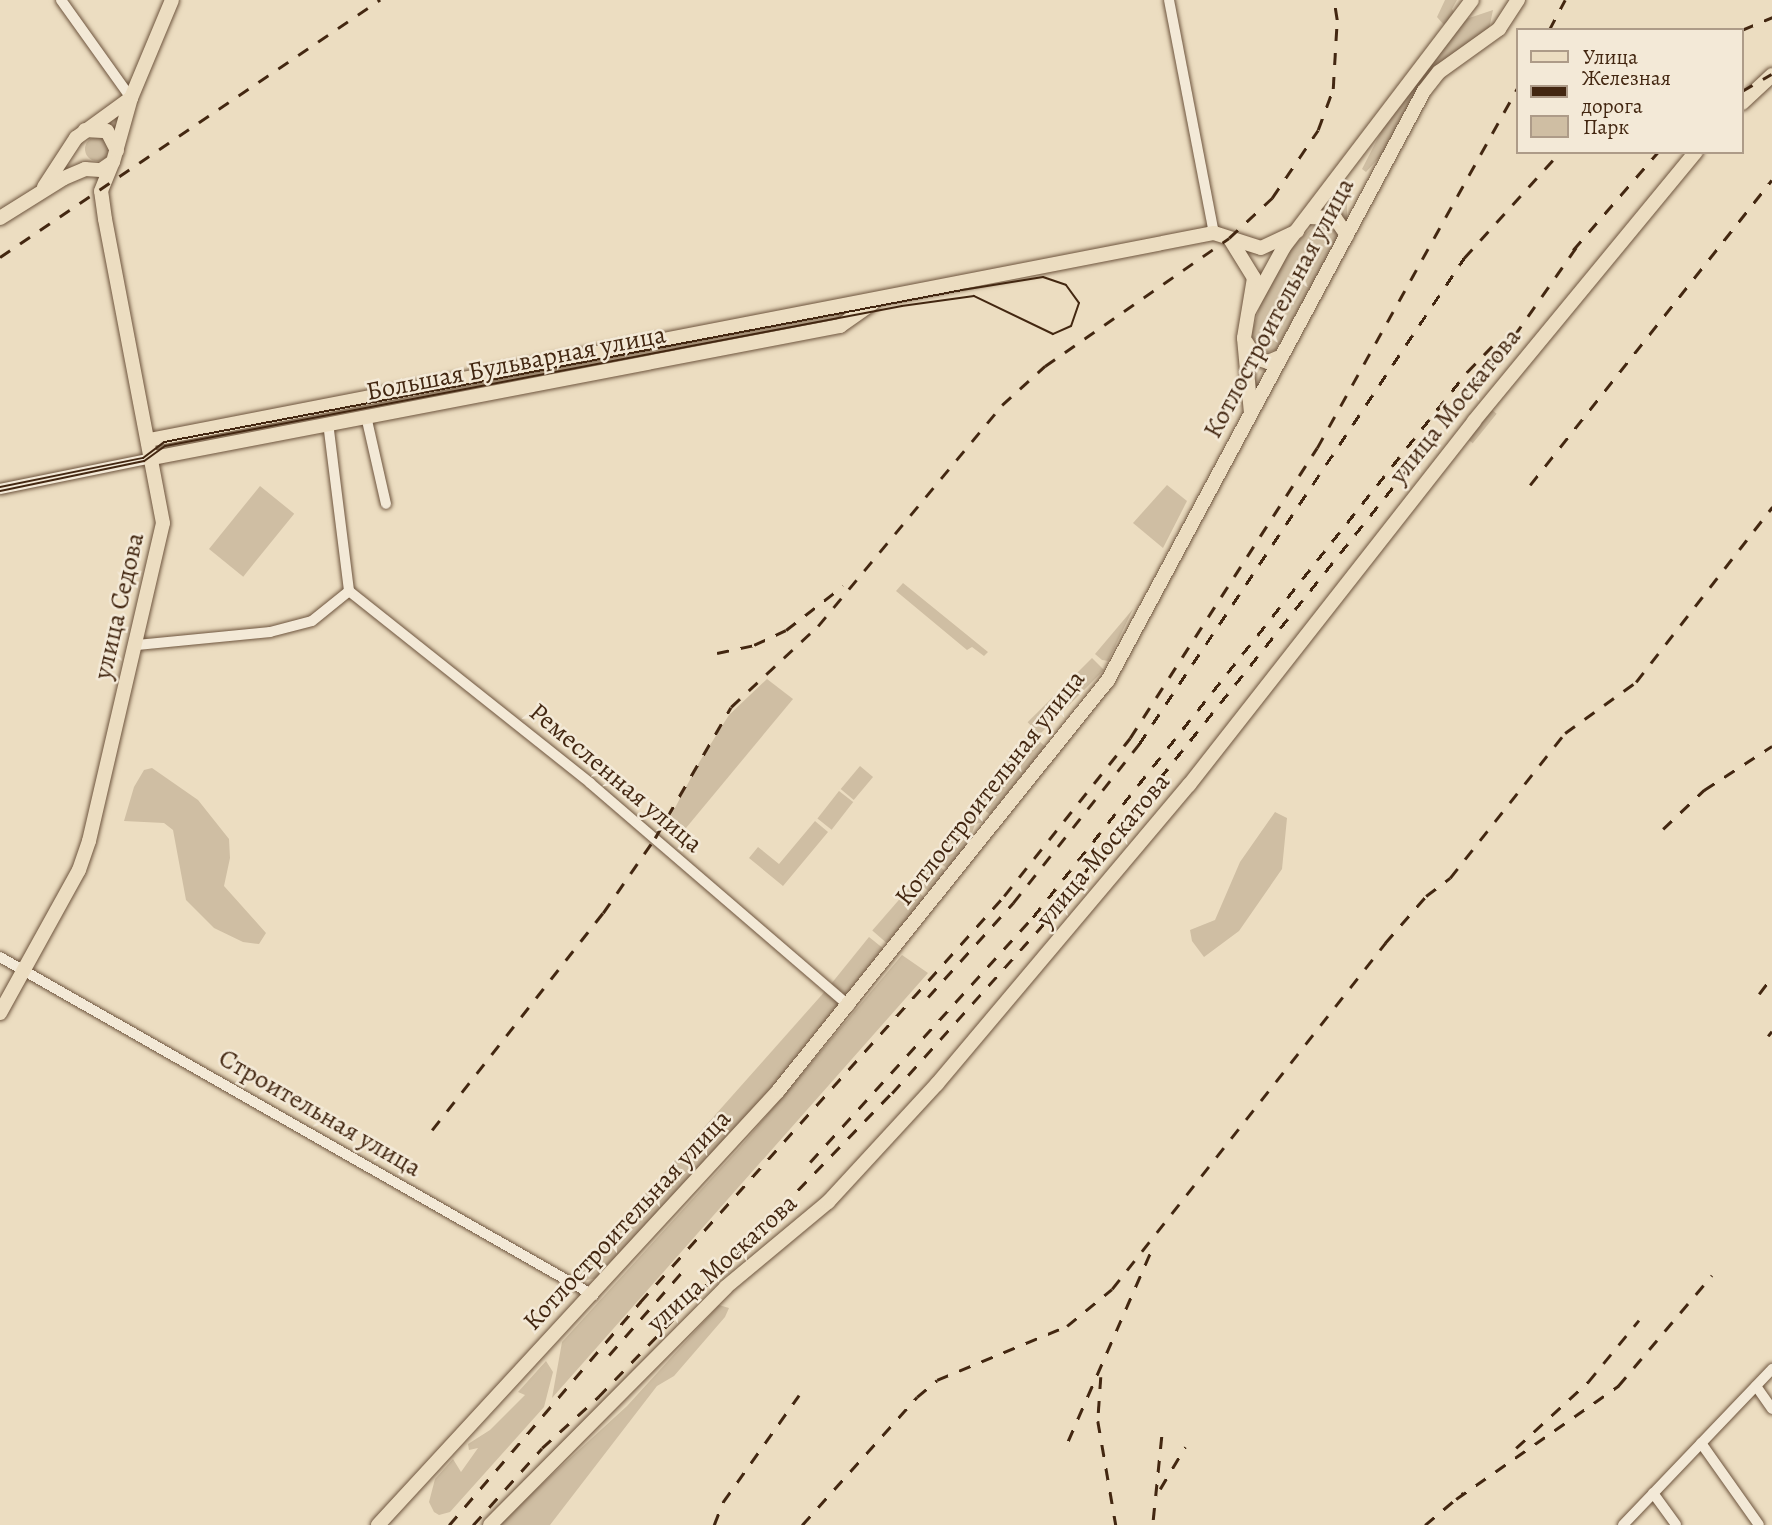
<!DOCTYPE html>
<meta charset="utf-8">
<style>
body{margin:0}
#map{position:relative;width:1772px;height:1525px;overflow:hidden;background:#ecddc1;font-family:Alegreya,serif}
div>[style]{position:absolute}
.green>*{inset:0;background:#cfbea3;transform-origin:0 0}
.round{border-radius:50%}
.roads{filter:drop-shadow(0 0 2px #6d543d) drop-shadow(0 0 2px #6d543d)}
.minor>*{height:10px;margin:-5px;padding:0 5px;transform-origin:5px;border-radius:5px;background:#f3e9d7}
.major>*{height:14px;margin:-7px;padding:0 7px;transform-origin:7px;border-radius:7px;background:#ecddc1}
.tram>*{height:2px;margin:-1px;padding:0 1px;transform-origin:1px;border-radius:1px;background:#432711}
.rail>*{height:2.5px;margin-top:-1.25px;transform-origin:0;background:repeating-linear-gradient(90deg,#432711 0 12px,transparent 0 24px)}
span{translate:-50% -50%;white-space:nowrap;text-align:center;line-height:1.15;-webkit-text-stroke:5px #f3e9d7;paint-order:stroke}
.street-label{font-size:26px;color:#432711}
.legend{position:absolute;left:1516px;top:28px;width:228px;height:126px;box-sizing:border-box;background:#f3e9d7;border:2px solid #ad9b88;margin:0;padding:9px 12px;list-style:none;font-size:21px;color:#432711}
.legend li{display:flex;align-items:center;gap:14px;height:35px}
.legend b{width:35px;border:2px solid #ad9b88}
</style>
<div id="map">
<div class="green">
<div style="clip-path:polygon(1445px 0,1457px 0,1452px 9px,1457px 16px,1444px 25px,1437px 17px)"></div>
<div style="clip-path:polygon(1493px 10px,1488px 34px,1442px 64px,1388px 148px,1366px 172px,1362px 169px,1383px 128px,1466px 19px)"></div>
<div class="round" style="left:85px;top:137px;width:24px;height:24px"></div>
<div style="clip-path:polygon(1338px 195px,1347px 203px,1347px 224px,1337px 212px,1322px 209px)"></div>
<div style="clip-path:polygon(1316px 223px,1332px 223px,1340px 235px,1276px 350px,1260px 354px,1251px 336px,1265px 288px,1289px 250px)"></div>
<div style="left:1492px;top:410px;width:6px;height:38px;rotate:39deg"></div>
<div style="clip-path:polygon(1167px 485px,1187px 501px,1163px 548px,1133px 523px)"></div>
<div style="left:260px;top:486px;width:44px;height:81px;rotate:39deg"></div>
<div style="clip-path:polygon(903px 583px,988px 652px,984px 656px,972px 647px,967px 650px,896px 591px)"></div>
<div style="clip-path:polygon(1133px 609px,1108px 661px,1102px 660px,1095px 654px)"></div>
<div style="left:1092px;top:658px;width:17px;height:91px;rotate:45deg"></div>
<div style="clip-path:polygon(767px 679px,793px 699px,686px 828px,676px 824px,669px 819px,700px 761px,729px 715px)"></div>
<div style="left:1029px;top:733px;width:21px;height:88px;rotate:39deg"></div>
<div style="left:860px;top:766px;width:17px;height:30px;rotate:40deg"></div>
<div style="clip-path:polygon(152px 768px,198px 800px,229px 839px,230px 858px,224px 886px,266px 933px,259px 944px,243px 942px,214px 928px,186px 900px,173px 830px,164px 823px,124px 821px,134px 787px,144px 770px)"></div>
<div style="left:839px;top:791px;width:18px;height:35px;rotate:38deg"></div>
<div style="clip-path:polygon(971px 807px,985px 822px,975px 824px,967px 848px,949px 870px,933px 857px)"></div>
<div style="clip-path:polygon(1275px 812px,1287px 818px,1282px 869px,1239px 931px,1204px 957px,1192px 941px,1190px 930px,1215px 920px,1240px 862px)"></div>
<div style="clip-path:polygon(815px 821px,828px 832px,783px 886px,749px 858px,758px 847px,779px 864px)"></div>
<div style="left:933px;top:861px;width:17px;height:26px;rotate:40deg"></div>
<div style="left:911px;top:886px;width:21px;height:59px;rotate:41deg"></div>
<div style="left:869px;top:937px;width:22px;height:60px;rotate:39deg"></div>
<div style="clip-path:polygon(902px 955px,928px 973px,552px 1398px,562px 1342px,740px 1147px)"></div>
<div style="clip-path:polygon(827px 989px,845px 1004px,649px 1228px,602px 1277px,583px 1281px,572px 1276px)"></div>
<div style="clip-path:polygon(719px 1305px,729px 1308px,725px 1317px,674px 1376px,657px 1386px,550px 1525px,497px 1525px,627px 1406px)"></div>
<div style="clip-path:polygon(546px 1361px,553px 1372px,544px 1407px,450px 1512px,439px 1515px,434px 1512px,429px 1502px,435px 1479px,453px 1459px,461px 1472px,478px 1448px,469px 1450px,468px 1444px,490px 1430px,525px 1395px,518px 1392px)"></div>
</div>
<div class="roads">
<div class="minor">
<div style="left:61px;top:0;width:120px;rotate:54.5deg"></div>
<div style="left:1169px;top:0;width:237px;rotate:79.1deg"></div>
<div style="left:366px;top:416px;width:90px;rotate:77.2deg"></div>
<div style="left:0;top:489px;width:156px;rotate:-11.5deg"></div>
<div style="left:349px;top:591px;width:308px;rotate:38.5deg"></div>
<div style="left:590px;top:783px;width:342px;rotate:40.7deg"></div>
<div style="left:137px;top:645px;width:134px;rotate:-5.6deg"></div>
<div style="left:270px;top:632px;width:43px;rotate:-14.7deg"></div>
<div style="left:312px;top:621px;width:48px;rotate:-39deg"></div>
<div style="left:349px;top:591px;width:169px;rotate:-97.1deg"></div>
<div style="left:0;top:957px;width:683px;rotate:29.68deg"></div>
<div style="left:1756px;top:1386px;width:28px;rotate:55deg"></div>
<div style="left:1701px;top:1443px;width:100px;rotate:54.7deg"></div>
<div style="left:1653px;top:1493px;width:39px;rotate:54deg"></div>
<div style="left:1623px;top:1525px;width:216px;rotate:-46.3deg"></div>
</div>
<div class="major">
<div style="left:1742px;top:103px;width:41px;rotate:-43deg"></div>
<div style="left:85px;top:130px;width:22px;rotate:3deg"></div>
<div style="left:107px;top:131px;width:22px;rotate:63deg"></div>
<div style="left:44px;top:187px;width:59px;rotate:-56.9deg"></div>
<div style="left:76px;top:138px;width:68px;rotate:-36deg"></div>
<div style="left:1309px;top:217px;width:26px;rotate:2deg"></div>
<div style="left:1335px;top:218px;width:21px;rotate:55deg"></div>
<div style="left:0;top:218px;width:75px;rotate:-32deg"></div>
<div style="left:64px;top:178px;width:23px;rotate:-23deg"></div>
<div style="left:85px;top:169px;width:16px;rotate:4deg"></div>
<div style="left:101px;top:170px;width:14px;rotate:-34deg"></div>
<div style="left:113px;top:162px;width:66px;rotate:-74.3deg"></div>
<div style="left:131px;top:98px;width:106px;rotate:-67.3deg"></div>
<div style="left:1230px;top:239px;width:46px;rotate:58.4deg"></div>
<div style="left:1254px;top:278px;width:61px;rotate:99.5deg"></div>
<div style="left:1244px;top:338px;width:75px;rotate:84.7deg"></div>
<div style="left:1249px;top:311px;width:73px;rotate:-61.3deg"></div>
<div style="left:1284px;top:247px;width:310px;rotate:-52.7deg"></div>
<div style="left:1246px;top:342px;width:19px;rotate:58deg"></div>
<div style="left:1256px;top:358px;width:13px;rotate:18deg"></div>
<div style="left:1268px;top:362px;width:15px;rotate:-23deg"></div>
<div style="left:149px;top:440px;width:1085px;rotate:-11deg"></div>
<div style="left:1214px;top:233px;width:49px;rotate:17.7deg"></div>
<div style="left:1261px;top:248px;width:40px;rotate:-25deg"></div>
<div style="left:153px;top:458px;width:700px;rotate:-10.88deg"></div>
<div style="left:840px;top:326px;width:40px;rotate:-34.9deg"></div>
<div style="left:0;top:1013px;width:163px;rotate:-61.1deg"></div>
<div style="left:79px;top:870px;width:31px;rotate:-71deg"></div>
<div style="left:89px;top:841px;width:326px;rotate:-76.9deg"></div>
<div style="left:163px;top:523px;width:309px;rotate:-100.8deg"></div>
<div style="left:105px;top:219px;width:28px;rotate:-98deg"></div>
<div style="left:101px;top:191px;width:31px;rotate:-68deg"></div>
<div style="left:378px;top:1525px;width:590px;rotate:-47.33deg"></div>
<div style="left:778px;top:1091px;width:527px;rotate:-51.24deg"></div>
<div style="left:1108px;top:680px;width:668px;rotate:-61.79deg"></div>
<div style="left:1424px;top:91px;width:24px;rotate:-52deg"></div>
<div style="left:1439px;top:72px;width:74px;rotate:-35.6deg"></div>
<div style="left:1499px;top:29px;width:35px;rotate:-57deg"></div>
<div style="left:490px;top:1525px;width:335px;rotate:-45.2deg"></div>
<div style="left:726px;top:1287px;width:133px;rotate:-39.8deg"></div>
<div style="left:828px;top:1202px;width:161px;rotate:-47.3deg"></div>
<div style="left:937px;top:1084px;width:391px;rotate:-49.9deg"></div>
<div style="left:1189px;top:785px;width:462px;rotate:-51.9deg"></div>
<div style="left:1474px;top:421px;width:349px;rotate:-50.5deg"></div>
</div>
</div>
<div class="tram">
<div style="left:0;top:487px;width:146px;rotate:-11.5deg"></div>
<div style="left:143px;top:458px;width:26px;rotate:-37deg"></div>
<div style="left:164px;top:442px;width:812px;rotate:-10.78deg"></div>
<div style="left:962px;top:290px;width:82px;rotate:-9.1deg"></div>
<div style="left:1043px;top:277px;width:24px;rotate:19deg"></div>
<div style="left:1066px;top:285px;width:22px;rotate:54deg"></div>
<div style="left:1079px;top:303px;width:24px;rotate:109deg"></div>
<div style="left:1071px;top:326px;width:20px;rotate:156deg"></div>
<div style="left:1053px;top:334px;width:88px;rotate:-154.3deg"></div>
<div style="left:974px;top:296px;width:73px;rotate:172.1deg"></div>
<div style="left:902px;top:306px;width:750px;rotate:169.24deg"></div>
<div style="left:165px;top:446px;width:26px;rotate:144deg"></div>
<div style="left:144px;top:461px;width:147px;rotate:168.2deg"></div>
</div>
<div class="rail">
<div style="left:1549px;top:30px;width:34px;rotate:-62deg"></div>
<div style="left:1742px;top:30px;width:33px;rotate:-23deg"></div>
<div style="left:1742px;top:91px;width:34px;rotate:-30deg"></div>
<div style="left:1573px;top:250px;width:130px;rotate:-49.1deg"></div>
<div style="left:0;top:257px;width:459px;rotate:-34.1deg"></div>
<div style="left:1530px;top:485px;width:389px;rotate:-51.6deg"></div>
<div style="left:717px;top:653px;width:38px;rotate:-12deg"></div>
<div style="left:754px;top:645px;width:35px;rotate:-25deg"></div>
<div style="left:786px;top:630px;width:72px;rotate:-37.7deg"></div>
<div style="left:1663px;top:829px;width:57px;rotate:-43.6deg"></div>
<div style="left:1704px;top:790px;width:81px;rotate:-32.9deg"></div>
<div style="left:1759px;top:994px;width:21px;rotate:-53deg"></div>
<div style="left:928px;top:997px;width:127px;rotate:-47.9deg"></div>
<div style="left:1013px;top:903px;width:203px;rotate:-51.6deg"></div>
<div style="left:1139px;top:744px;width:585px;rotate:-56.23deg"></div>
<div style="left:1464px;top:258px;width:143px;rotate:-47.8deg"></div>
<div style="left:1768px;top:1036px;width:6px;rotate:-51deg"></div>
<div style="left:432px;top:1130px;width:276px;rotate:-51.8deg"></div>
<div style="left:603px;top:913px;width:91px;rotate:-55.3deg"></div>
<div style="left:655px;top:838px;width:151px;rotate:-59.9deg"></div>
<div style="left:731px;top:707px;width:119px;rotate:-43deg"></div>
<div style="left:818px;top:626px;width:288px;rotate:-50.2deg"></div>
<div style="left:1002px;top:405px;width:58px;rotate:-42.2deg"></div>
<div style="left:1045px;top:366px;width:224px;rotate:-34.8deg"></div>
<div style="left:1229px;top:238px;width:59px;rotate:-42.9deg"></div>
<div style="left:1272px;top:198px;width:82px;rotate:-55.9deg"></div>
<div style="left:1318px;top:130px;width:44px;rotate:-69.9deg"></div>
<div style="left:1333px;top:89px;width:69px;rotate:-86.7deg"></div>
<div style="left:1337px;top:20px;width:20px;rotate:-99deg"></div>
<div style="left:810px;top:1162px;width:331px;rotate:-47.7deg"></div>
<div style="left:1033px;top:917px;width:697px;rotate:-51.47deg"></div>
<div style="left:1467px;top:372px;width:46px;rotate:-45.9deg"></div>
<div style="left:609px;top:1355px;width:109px;rotate:-48.7deg"></div>
<div style="left:1101px;top:1377px;width:44px;rotate:93.9deg"></div>
<div style="left:1098px;top:1421px;width:106px;rotate:80.2deg"></div>
<div style="left:1068px;top:1441px;width:213px;rotate:-66.4deg"></div>
<div style="left:1516px;top:1448px;width:98px;rotate:-42.5deg"></div>
<div style="left:1588px;top:1382px;width:80px;rotate:-50.6deg"></div>
<div style="left:1160px;top:1489px;width:49px;rotate:-59.2deg"></div>
<div style="left:1456px;top:1499px;width:198px;rotate:-34.9deg"></div>
<div style="left:1618px;top:1386px;width:145px;rotate:-49.7deg"></div>
<div style="left:1153px;top:1520px;width:88px;rotate:-84.2deg"></div>
<div style="left:449px;top:1525px;width:294px;rotate:-49.4deg"></div>
<div style="left:640px;top:1302px;width:545px;rotate:-48.12deg"></div>
<div style="left:1004px;top:896px;width:202px;rotate:-51.4deg"></div>
<div style="left:1130px;top:738px;width:345px;rotate:-57.2deg"></div>
<div style="left:1317px;top:448px;width:413px;rotate:-60.9deg"></div>
<div style="left:473px;top:1525px;width:103px;rotate:-48.1deg"></div>
<div style="left:542px;top:1448px;width:76px;rotate:-42.3deg"></div>
<div style="left:598px;top:1397px;width:423px;rotate:-46deg"></div>
<div style="left:892px;top:1093px;width:222px;rotate:-48.1deg"></div>
<div style="left:1040px;top:928px;width:758px;rotate:-51.32deg"></div>
<div style="left:1514px;top:336px;width:113px;rotate:-55deg"></div>
<div style="left:714px;top:1525px;width:25px;rotate:-69deg"></div>
<div style="left:723px;top:1502px;width:131px;rotate:-54.6deg"></div>
<div style="left:802px;top:1525px;width:172px;rotate:-48.1deg"></div>
<div style="left:917px;top:1397px;width:26px;rotate:-40deg"></div>
<div style="left:937px;top:1380px;width:141px;rotate:-22.6deg"></div>
<div style="left:1067px;top:1326px;width:58px;rotate:-39.4deg"></div>
<div style="left:1112px;top:1289px;width:441px;rotate:-51.7deg"></div>
<div style="left:1385px;top:943px;width:62px;rotate:-48.9deg"></div>
<div style="left:1426px;top:896px;width:30px;rotate:-37deg"></div>
<div style="left:1450px;top:878px;width:185px;rotate:-51.6deg"></div>
<div style="left:1565px;top:733px;width:87px;rotate:-35.7deg"></div>
<div style="left:1636px;top:682px;width:222px;rotate:-52.1deg"></div>
<div style="left:1425px;top:1525px;width:50px;rotate:-40.1deg"></div>
</div>
<div class="street-label">
<span style="left:1279px;top:308px;rotate:-62deg">Котлостроительная улица</span>
<span style="left:516px;top:363px;rotate:-11deg">Большая Бульварная улица</span>
<span style="left:1455px;top:406px;rotate:-51deg">улица Москатова</span>
<span style="left:119px;top:606px;rotate:-77deg">улица Седова</span>
<span style="left:616px;top:778px;rotate:40deg">Ремесленная улица</span>
<span style="left:990px;top:788px;rotate:-52deg">Котлостроительная улица</span>
<span style="left:1103px;top:850px;rotate:-50deg">улица Москатова</span>
<span style="left:320px;top:1113px;rotate:30deg">Строительная улица</span>
<span style="left:627px;top:1220px;rotate:-47deg">Котлостроительная улица</span>
<span style="left:722px;top:1263px;rotate:-42deg">улица Москатова</span>
</div>
<ul class="legend">
<li><b style="height:9px;background:#ecddc1"></b>Улица</li>
<li><b style="height:9px;background:#432711"></b>Железная дорога</li>
<li><b style="height:19px;background:#cfbea3"></b>Парк</li>
</ul>
</div>
